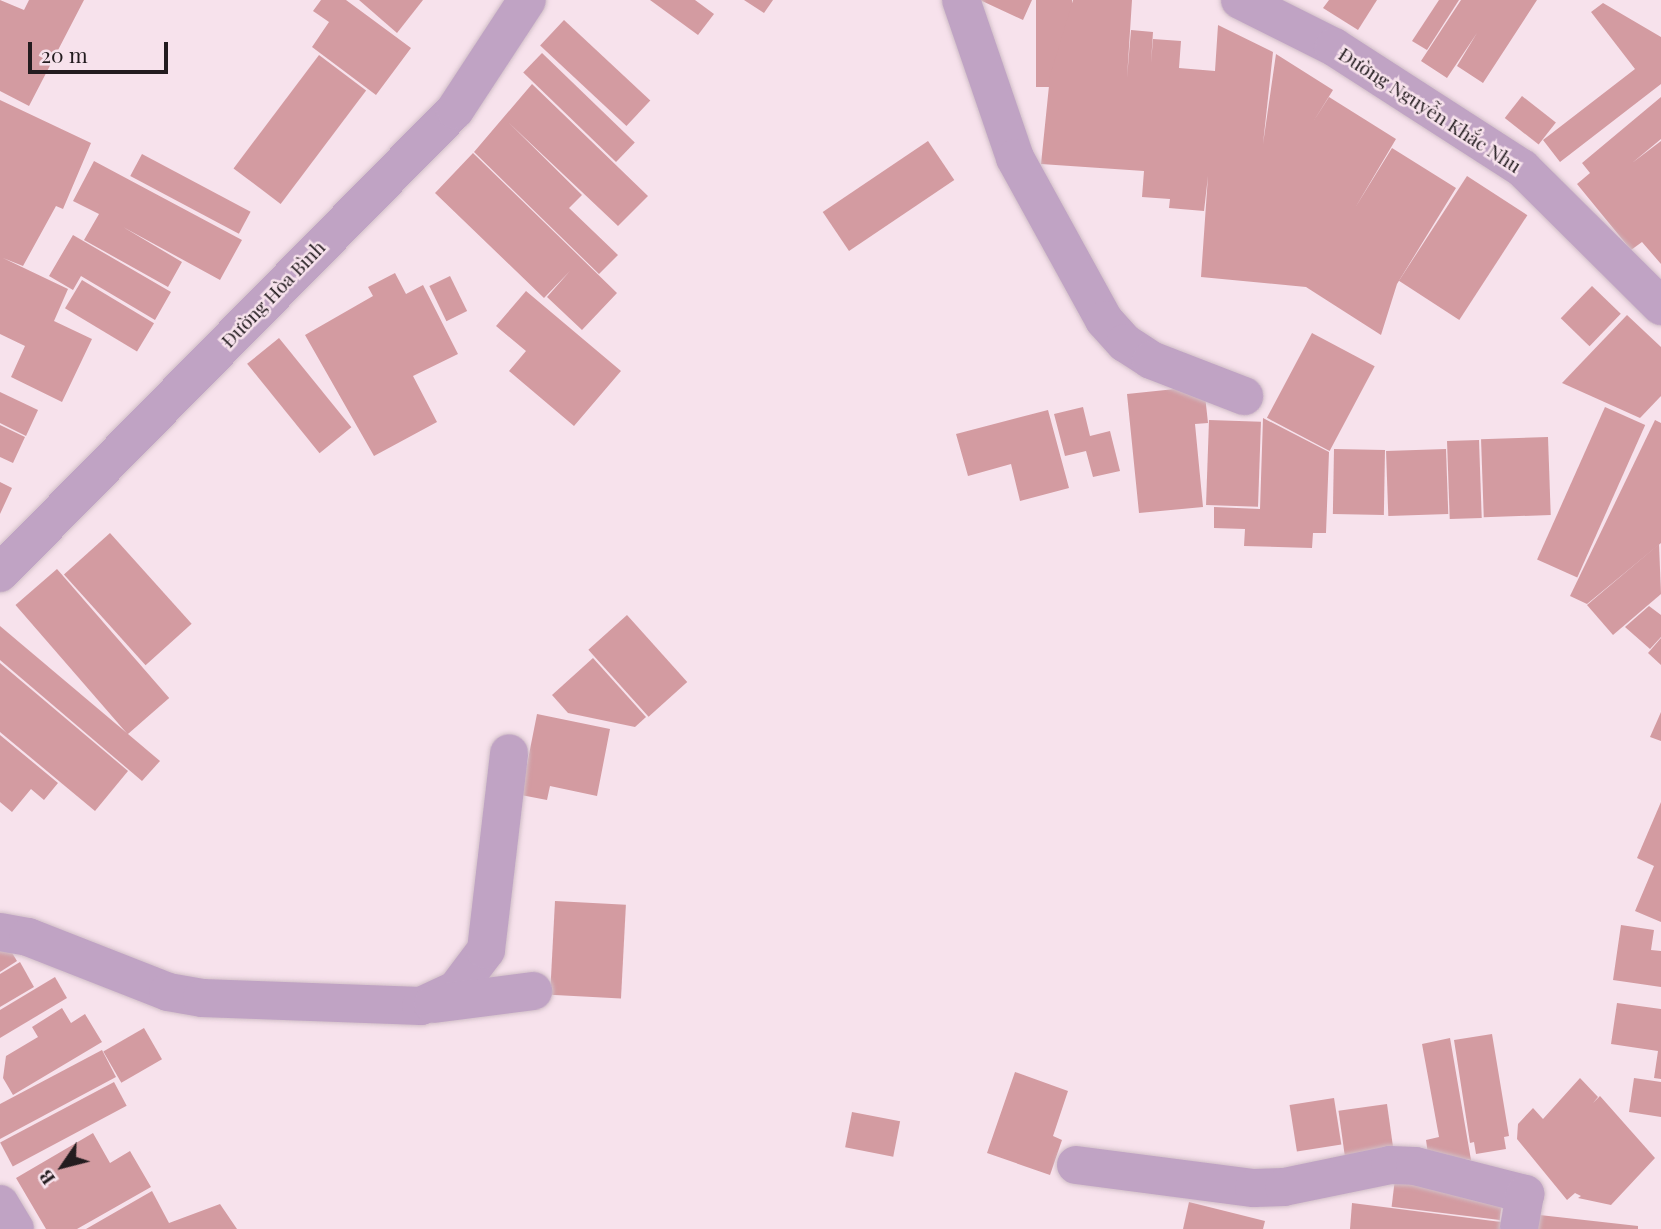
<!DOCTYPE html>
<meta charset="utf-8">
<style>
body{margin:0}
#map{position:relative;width:1661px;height:1229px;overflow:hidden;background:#f7e2ec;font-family:"Playfair Display",serif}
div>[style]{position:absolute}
.building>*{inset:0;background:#d39ba1;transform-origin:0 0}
.roads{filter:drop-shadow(0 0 2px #d1bec7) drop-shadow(0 0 2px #d1bec7)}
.minor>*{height:38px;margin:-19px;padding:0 19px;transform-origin:19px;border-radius:19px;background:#c0a3c4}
span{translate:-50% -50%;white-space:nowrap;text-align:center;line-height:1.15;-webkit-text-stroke:5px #f7e2ec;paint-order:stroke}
.street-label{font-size:19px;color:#231c1f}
.north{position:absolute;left:28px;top:1131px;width:70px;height:70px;-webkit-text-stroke:5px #f7e2ec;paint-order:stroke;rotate:235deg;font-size:19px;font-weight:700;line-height:28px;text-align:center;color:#231c1f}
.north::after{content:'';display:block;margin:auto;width:24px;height:32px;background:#231c1f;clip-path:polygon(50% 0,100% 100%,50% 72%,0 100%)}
.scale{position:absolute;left:28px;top:42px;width:140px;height:32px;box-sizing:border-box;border:4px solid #231c1f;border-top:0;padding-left:9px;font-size:21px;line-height:24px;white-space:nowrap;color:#231c1f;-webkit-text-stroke:5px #f7e2ec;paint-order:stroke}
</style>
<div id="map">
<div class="building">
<div style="clip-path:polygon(0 0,24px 10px,29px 0,84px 0,29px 106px,0 91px)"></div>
<div style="clip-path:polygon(321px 0,346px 0,411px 48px,376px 95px,312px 47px,329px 22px,313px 11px)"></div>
<div style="clip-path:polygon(359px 0,423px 0,397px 33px)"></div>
<div style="clip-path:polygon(650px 0,695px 0,714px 14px,698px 35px)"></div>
<div style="clip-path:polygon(744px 0,773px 0,764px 13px)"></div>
<div style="clip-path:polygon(965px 0,1032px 0,1023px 20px,982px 1px,977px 12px)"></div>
<div style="left:1036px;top:0;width:36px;height:87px"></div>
<div style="clip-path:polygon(1073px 0,1132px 0,1127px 78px,1131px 30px,1153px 32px,1151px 63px,1153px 39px,1181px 41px,1179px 68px,1215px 71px,1218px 25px,1273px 52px,1263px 144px,1276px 54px,1333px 90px,1313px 122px,1329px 97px,1396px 139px,1355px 208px,1392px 148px,1456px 188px,1397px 284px,1381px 335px,1306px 287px,1201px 277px,1208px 176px,1204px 211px,1169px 208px,1170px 199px,1142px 197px,1144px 171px,1041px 164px,1050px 76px)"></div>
<div style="clip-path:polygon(1329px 0,1377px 0,1358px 30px,1323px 8px)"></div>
<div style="clip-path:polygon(1439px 0,1459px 0,1427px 50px,1412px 41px)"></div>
<div style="clip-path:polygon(1461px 0,1537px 0,1483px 83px,1457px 66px,1477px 33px,1447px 78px,1421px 61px)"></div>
<div style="clip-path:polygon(1603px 3px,1661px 37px,1661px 84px,1560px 162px,1543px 140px,1635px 69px,1591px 12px)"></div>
<div style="left:564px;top:20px;width:118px;height:35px;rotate:43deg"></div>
<div style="left:542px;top:53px;width:129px;height:27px;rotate:44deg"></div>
<div style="left:319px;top:55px;width:59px;height:142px;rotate:37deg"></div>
<div style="clip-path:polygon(532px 84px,648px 196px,618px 226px,508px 122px,582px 195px,569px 208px,618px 255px,599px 274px,474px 152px)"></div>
<div style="left:1522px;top:96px;width:43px;height:28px;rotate:38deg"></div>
<div style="clip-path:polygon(1661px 97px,1661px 139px,1632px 163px,1661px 141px,1661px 264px,1642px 242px,1631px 250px,1577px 184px,1590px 173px,1582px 163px)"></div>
<div style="clip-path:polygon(0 100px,91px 143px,63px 209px,56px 206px,23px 266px,3px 258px,68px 289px,54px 321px,92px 339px,62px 402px,11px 377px,25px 346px,0 334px)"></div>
<div style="left:928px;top:141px;width:47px;height:127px;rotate:56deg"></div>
<div style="clip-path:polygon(473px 153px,617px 293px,582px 330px,547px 297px,570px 271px,544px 298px,435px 193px)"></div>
<div style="left:142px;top:154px;width:123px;height:25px;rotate:28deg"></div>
<div style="clip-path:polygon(94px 161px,242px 240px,220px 280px,123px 227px,182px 262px,168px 287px,84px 240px,99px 214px,73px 201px)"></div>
<div style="left:1467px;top:176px;width:72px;height:125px;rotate:33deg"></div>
<div style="clip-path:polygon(73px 235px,171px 292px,155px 320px,81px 276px,73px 290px,49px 276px)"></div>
<div style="clip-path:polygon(395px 273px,406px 294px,423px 285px,458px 354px,413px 376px,437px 422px,374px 456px,305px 335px,373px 296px,368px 287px)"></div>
<div style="left:450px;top:276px;width:39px;height:23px;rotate:64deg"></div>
<div style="left:82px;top:280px;width:84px;height:33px;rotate:31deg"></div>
<div style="left:1592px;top:286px;width:40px;height:45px;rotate:44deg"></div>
<div style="clip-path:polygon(526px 291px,621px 371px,574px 426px,509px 371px,526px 351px,496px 326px)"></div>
<div style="clip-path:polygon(1627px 315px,1661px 347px,1661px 396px,1640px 418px,1562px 383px)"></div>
<div style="left:1312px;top:333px;width:71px;height:96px;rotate:28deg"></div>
<div style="left:279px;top:338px;width:115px;height:41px;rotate:51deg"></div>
<div style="clip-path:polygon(1204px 386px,1208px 423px,1195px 424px,1203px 507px,1139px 513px,1127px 394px)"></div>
<div style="clip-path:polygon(0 392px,38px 410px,26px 436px,0 423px)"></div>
<div style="clip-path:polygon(1083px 407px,1090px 436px,1110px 431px,1120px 471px,1093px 477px,1086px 451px,1065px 456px,1054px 414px)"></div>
<div style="left:1605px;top:407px;width:44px;height:167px;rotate:24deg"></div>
<div style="clip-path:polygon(1048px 410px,1069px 488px,1020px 501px,1011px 464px,968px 476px,956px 434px)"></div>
<div style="clip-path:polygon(1263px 418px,1329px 452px,1326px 533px,1313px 533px,1312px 548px,1244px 546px,1245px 529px,1214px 528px,1214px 507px,1260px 509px)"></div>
<div style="left:1209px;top:420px;width:52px;height:85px;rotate:2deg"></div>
<div style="clip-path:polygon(1655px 420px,1661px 423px,1661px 543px,1587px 604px,1570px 596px)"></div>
<div style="clip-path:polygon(0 425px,25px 437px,13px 463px,0 457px)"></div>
<div style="left:1548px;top:437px;width:78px;height:67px;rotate:88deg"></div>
<div style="left:1479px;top:440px;width:78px;height:32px;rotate:88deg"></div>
<div style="left:1334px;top:449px;width:51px;height:65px;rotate:1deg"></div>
<div style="left:1446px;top:449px;width:65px;height:60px;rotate:88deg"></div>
<div style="clip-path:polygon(0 482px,12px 488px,0 514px)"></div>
<div style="left:110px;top:533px;width:122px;height:62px;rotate:48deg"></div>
<div style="clip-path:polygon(1659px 544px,1661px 594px,1613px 635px,1587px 605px)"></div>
<div style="left:57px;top:569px;width:171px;height:55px;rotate:49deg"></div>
<div style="clip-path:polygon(1649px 606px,1661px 615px,1661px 637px,1650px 649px,1625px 627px)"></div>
<div style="left:627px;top:615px;width:90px;height:52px;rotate:48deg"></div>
<div style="clip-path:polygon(0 626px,160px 761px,142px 781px,0 660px)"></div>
<div style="clip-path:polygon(1661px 638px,1661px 665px,1648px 653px)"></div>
<div style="clip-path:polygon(593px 658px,646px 717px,635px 727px,568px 713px,552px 695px)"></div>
<div style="clip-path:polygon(0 663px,128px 771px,95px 811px,0 732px)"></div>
<div style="clip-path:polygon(1661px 712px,1661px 741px,1650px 737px)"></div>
<div style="clip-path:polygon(537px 714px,610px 729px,597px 796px,550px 786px,547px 800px,521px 795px)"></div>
<div style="clip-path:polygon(0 735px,58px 783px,44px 800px,31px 789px,12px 812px,0 802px)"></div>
<div style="clip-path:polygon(1661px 802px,1661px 922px,1635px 911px,1654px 866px,1637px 858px)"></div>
<div style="left:555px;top:901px;width:71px;height:94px;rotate:3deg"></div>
<div style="clip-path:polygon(1621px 925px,1654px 930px,1651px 950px,1661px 951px,1661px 987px,1613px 980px)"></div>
<div style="clip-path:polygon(0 933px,17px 961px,0 972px)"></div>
<div style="clip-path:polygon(20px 962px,34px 987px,0 1007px,0 974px)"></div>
<div style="clip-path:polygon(55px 977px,67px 998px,0 1038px,0 1010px)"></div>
<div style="clip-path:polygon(1617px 1003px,1661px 1009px,1661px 1079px,1654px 1078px,1658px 1051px,1611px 1044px)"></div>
<div style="clip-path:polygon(62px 1008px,71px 1023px,85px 1014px,102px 1042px,13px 1095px,3px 1078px,6px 1056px,38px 1037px,32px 1027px)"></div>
<div style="left:144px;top:1028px;width:36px;height:47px;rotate:60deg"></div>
<div style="clip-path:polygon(1492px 1034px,1509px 1136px,1504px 1137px,1506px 1149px,1476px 1154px,1474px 1142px,1470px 1143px,1454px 1040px)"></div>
<div style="clip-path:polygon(1450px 1038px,1471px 1160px,1428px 1154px,1426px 1140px,1439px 1137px,1422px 1044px)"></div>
<div style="clip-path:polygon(102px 1050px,116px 1077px,0 1139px,0 1104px)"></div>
<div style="clip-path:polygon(1015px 1072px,1068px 1091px,1053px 1136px,1062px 1140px,1050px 1175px,987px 1153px)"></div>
<div style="clip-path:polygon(1580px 1078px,1598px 1097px,1593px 1103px,1600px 1096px,1655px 1158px,1611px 1205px,1578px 1198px,1581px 1196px,1575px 1193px,1567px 1200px,1517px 1139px,1518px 1124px,1533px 1108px,1543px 1119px)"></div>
<div style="clip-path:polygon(1634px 1078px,1661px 1082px,1661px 1117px,1629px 1112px)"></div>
<div style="left:114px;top:1082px;width:27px;height:129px;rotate:62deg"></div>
<div style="left:1334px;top:1098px;width:47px;height:45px;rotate:81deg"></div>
<div style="left:1387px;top:1104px;width:48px;height:49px;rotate:82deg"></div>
<div style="left:852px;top:1112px;width:49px;height:36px;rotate:11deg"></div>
<div style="clip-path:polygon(93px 1133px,110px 1163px,130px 1151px,151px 1187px,77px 1229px,46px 1229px,16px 1178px)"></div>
<div style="left:1395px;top:1179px;width:109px;height:28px;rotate:7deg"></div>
<div style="clip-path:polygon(152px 1191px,169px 1223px,220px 1204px,237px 1229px,86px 1229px)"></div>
<div style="clip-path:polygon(1189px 1202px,1265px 1221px,1263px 1229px,1183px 1229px)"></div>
<div style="clip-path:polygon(1352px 1203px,1501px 1222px,1500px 1229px,1350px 1229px)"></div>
<div style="clip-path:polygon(1522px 1213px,1638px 1226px,1638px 1229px,1521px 1229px)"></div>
</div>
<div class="roads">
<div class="minor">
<div style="left:961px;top:0;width:167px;rotate:71.1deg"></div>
<div style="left:1015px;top:158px;width:185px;rotate:61.2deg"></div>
<div style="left:1104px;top:320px;width:31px;rotate:48deg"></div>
<div style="left:1125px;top:343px;width:31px;rotate:33deg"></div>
<div style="left:1151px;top:360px;width:100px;rotate:21.2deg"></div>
<div style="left:1240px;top:0;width:105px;rotate:26.6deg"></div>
<div style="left:1334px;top:47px;width:224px;rotate:32.8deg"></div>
<div style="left:1522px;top:168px;width:196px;rotate:44.8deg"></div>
<div style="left:0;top:573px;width:649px;rotate:-45.5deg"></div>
<div style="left:455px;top:110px;width:131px;rotate:-56.8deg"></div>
<div style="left:0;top:932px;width:28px;rotate:10deg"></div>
<div style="left:28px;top:937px;width:150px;rotate:21.4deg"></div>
<div style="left:168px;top:992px;width:35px;rotate:10deg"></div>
<div style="left:202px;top:998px;width:219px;rotate:2.1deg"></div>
<div style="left:421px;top:1006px;width:38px;rotate:-25deg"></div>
<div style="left:456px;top:990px;width:50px;rotate:-53.1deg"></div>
<div style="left:486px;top:950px;width:198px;rotate:-83.3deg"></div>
<div style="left:433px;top:1004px;width:101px;rotate:-7.4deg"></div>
<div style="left:1076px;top:1165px;width:179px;rotate:7.4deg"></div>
<div style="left:1254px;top:1188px;width:30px;rotate:-2deg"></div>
<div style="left:1284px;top:1187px;width:108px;rotate:-11.7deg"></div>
<div style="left:1390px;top:1165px;width:25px;rotate:2deg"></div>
<div style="left:1415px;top:1166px;width:114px;rotate:14.3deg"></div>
<div style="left:1525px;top:1194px;width:36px;rotate:100deg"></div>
<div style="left:0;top:1204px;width:29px;rotate:59deg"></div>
</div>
</div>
<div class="street-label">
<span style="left:1430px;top:110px;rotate:33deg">Đường Nguyễn Khắc Nhu</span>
<span style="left:273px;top:294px;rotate:-46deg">Đường Hòa Bình</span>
</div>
<div class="north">B</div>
<div class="scale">20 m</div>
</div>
